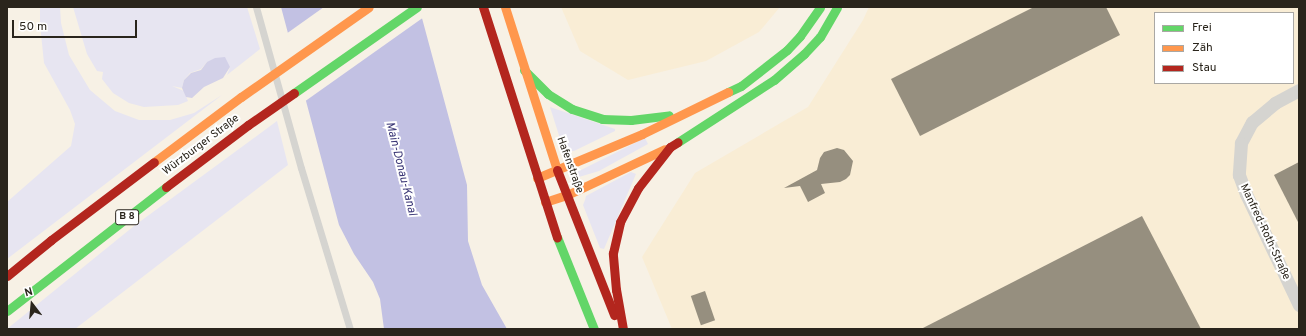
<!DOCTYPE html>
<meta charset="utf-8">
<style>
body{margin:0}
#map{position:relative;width:1306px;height:336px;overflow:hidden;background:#f7f1e5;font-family:Overpass,sans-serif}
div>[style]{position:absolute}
.built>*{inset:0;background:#f9edd5}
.green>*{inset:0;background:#e7e5f1}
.forest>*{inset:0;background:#d3d1e8}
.water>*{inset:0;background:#c2c1e3}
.pier>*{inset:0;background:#f7f1e5}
.building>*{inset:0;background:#968f7f;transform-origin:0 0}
.lane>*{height:7px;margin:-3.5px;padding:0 3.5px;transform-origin:3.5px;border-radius:3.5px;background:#d5d4d0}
.street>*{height:13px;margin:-6.5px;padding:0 6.5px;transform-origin:6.5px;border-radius:6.5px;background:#d5d4d0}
.fast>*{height:9px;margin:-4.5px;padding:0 4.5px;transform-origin:4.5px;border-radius:4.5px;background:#63d668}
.slow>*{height:9px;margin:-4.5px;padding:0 4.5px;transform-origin:4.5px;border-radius:4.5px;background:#ff974d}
.jam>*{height:9px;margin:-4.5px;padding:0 4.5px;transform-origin:4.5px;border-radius:4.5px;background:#b3261e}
span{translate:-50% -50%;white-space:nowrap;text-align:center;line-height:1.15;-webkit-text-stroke:4px #fff;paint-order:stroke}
.shield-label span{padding:1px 3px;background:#fff;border:1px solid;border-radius:3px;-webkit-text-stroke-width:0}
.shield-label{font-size:10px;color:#2a251c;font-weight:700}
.street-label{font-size:11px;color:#2a251c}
.water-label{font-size:12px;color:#3c3877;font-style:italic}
.frame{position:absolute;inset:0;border:8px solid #2a251c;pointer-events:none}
.legend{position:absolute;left:1154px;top:12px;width:140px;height:72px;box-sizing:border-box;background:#fff;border:1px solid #aaa8a4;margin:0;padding:5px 7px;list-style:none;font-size:12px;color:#2a251c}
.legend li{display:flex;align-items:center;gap:8px;height:20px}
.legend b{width:20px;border:1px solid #aaa8a4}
.north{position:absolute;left:12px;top:284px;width:40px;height:40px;-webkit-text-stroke:3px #fff;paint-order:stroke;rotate:344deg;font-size:11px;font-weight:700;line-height:16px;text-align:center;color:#2a251c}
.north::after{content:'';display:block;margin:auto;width:14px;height:18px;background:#2a251c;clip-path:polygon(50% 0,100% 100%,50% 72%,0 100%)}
.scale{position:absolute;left:12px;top:20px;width:125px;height:18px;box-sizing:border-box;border:2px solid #2a251c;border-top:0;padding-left:5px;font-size:12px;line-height:14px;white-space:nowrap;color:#2a251c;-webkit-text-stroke:3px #fff;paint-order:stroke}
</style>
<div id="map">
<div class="built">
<div style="clip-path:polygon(561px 7px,780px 7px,759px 32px,706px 61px,628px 80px,580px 51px)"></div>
<div style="clip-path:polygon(evenodd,869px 7px,1299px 7px,1299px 329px,672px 329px,642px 257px,695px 173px,808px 107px,863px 20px,869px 7px,1155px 13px,1293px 13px,1293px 83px,1155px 83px,1155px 13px)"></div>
</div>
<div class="green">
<div style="clip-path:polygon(40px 7px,60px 7px,61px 23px,69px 55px,90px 90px,115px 111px,139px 120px,170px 120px,194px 113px,222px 95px,7px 259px,7px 202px,71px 146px,75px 124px,70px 110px,44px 63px,40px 24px)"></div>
<div style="clip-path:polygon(73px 7px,247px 7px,260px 49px,227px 75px,230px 67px,207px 62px,201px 69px,190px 73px,184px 80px,182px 88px,172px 86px,184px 91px,188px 101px,178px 105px,144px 107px,129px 103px,113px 93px,102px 79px,103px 72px,97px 71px,87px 54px)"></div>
<div style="clip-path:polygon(550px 107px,615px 129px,615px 131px,574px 151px,567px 151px,563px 148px)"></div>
<div style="clip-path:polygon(277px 121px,288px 165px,75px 329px,7px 329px,134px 226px)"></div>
<div style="clip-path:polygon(645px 138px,648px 144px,599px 171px,579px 177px,577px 172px)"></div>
<div style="clip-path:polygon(631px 172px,636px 174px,604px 249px,600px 248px,583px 205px,585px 200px,586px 196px)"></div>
</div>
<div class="forest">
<div style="clip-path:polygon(225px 57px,230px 67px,223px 78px,204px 87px,192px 98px,186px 97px,182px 88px,184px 80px,191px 73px,201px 70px,207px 62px,215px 58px)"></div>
</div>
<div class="water">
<div style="clip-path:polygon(281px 7px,419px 7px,467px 185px,468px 241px,482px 285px,507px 329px,384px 329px,380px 299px,373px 282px,354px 254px,339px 225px)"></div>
</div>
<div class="pier">
<div style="clip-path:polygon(324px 7px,421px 7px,424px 17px,304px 102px,286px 34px)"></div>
</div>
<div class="building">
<div style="clip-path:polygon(1034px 7px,1106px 7px,1120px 35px,920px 136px,891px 79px)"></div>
<div style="clip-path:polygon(837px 148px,844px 150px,853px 161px,850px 175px,846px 179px,840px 182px,821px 184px,825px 193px,808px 202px,800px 186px,784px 188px,817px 170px,820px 158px,824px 152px)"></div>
<div style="clip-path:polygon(1299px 162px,1299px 224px,1274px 175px)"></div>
<div style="clip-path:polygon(1142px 216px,1201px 329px,921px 329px)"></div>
<div style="left:705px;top:291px;width:31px;height:15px;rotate:71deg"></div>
</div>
<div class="lane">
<div style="left:256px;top:7px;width:167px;rotate:74.4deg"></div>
<div style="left:301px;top:168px;width:168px;rotate:73.1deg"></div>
</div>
<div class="street">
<div style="left:1299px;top:90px;width:27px;rotate:152deg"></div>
<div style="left:1275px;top:103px;width:30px;rotate:140deg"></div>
<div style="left:1252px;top:122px;width:24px;rotate:118deg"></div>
<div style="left:1241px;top:143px;width:32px;rotate:94deg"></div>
<div style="left:1239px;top:175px;width:20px;rotate:70deg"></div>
<div style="left:1246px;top:194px;width:123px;rotate:64.5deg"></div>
</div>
<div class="fast">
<div style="left:524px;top:70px;width:34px;rotate:45deg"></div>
<div style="left:548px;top:94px;width:28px;rotate:32deg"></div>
<div style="left:572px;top:109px;width:32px;rotate:18deg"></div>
<div style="left:602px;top:119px;width:29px;rotate:2deg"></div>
<div style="left:631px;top:120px;width:38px;rotate:-7deg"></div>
<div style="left:728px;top:92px;width:14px;rotate:-25deg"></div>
<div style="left:741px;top:86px;width:58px;rotate:-38deg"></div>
<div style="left:787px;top:50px;width:19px;rotate:-47deg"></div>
<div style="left:800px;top:36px;width:35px;rotate:-55deg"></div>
<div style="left:294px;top:93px;width:150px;rotate:-35deg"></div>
<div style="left:678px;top:142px;width:114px;rotate:-32.9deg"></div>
<div style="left:774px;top:80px;width:40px;rotate:-41deg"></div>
<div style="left:804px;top:54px;width:23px;rotate:-47deg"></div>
<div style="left:820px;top:37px;width:34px;rotate:-60deg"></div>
<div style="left:557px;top:237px;width:99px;rotate:68.1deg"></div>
<div style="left:7px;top:311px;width:202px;rotate:-37.9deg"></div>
</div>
<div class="slow">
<div style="left:505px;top:7px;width:171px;rotate:72.3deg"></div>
<div style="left:154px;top:162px;width:109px;rotate:-36.8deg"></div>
<div style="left:241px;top:97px;width:156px;rotate:-35.1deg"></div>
<div style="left:537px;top:178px;width:114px;rotate:-22.7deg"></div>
<div style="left:642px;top:134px;width:96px;rotate:-26deg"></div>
<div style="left:545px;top:202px;width:23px;rotate:-18deg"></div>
<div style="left:567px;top:195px;width:108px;rotate:-25.1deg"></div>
</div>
<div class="jam">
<div style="left:483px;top:7px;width:242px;rotate:72.2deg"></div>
<div style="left:557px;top:170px;width:156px;rotate:68.5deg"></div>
<div style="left:166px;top:187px;width:103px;rotate:-37.1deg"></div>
<div style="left:248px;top:125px;width:56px;rotate:-34.8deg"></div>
<div style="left:7px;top:276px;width:57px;rotate:-39.3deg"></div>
<div style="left:51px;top:240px;width:129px;rotate:-37.1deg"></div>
<div style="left:623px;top:329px;width:40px;rotate:-100deg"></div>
<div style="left:616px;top:290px;width:37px;rotate:-95deg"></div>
<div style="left:613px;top:253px;width:32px;rotate:-77deg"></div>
<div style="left:620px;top:222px;width:38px;rotate:-62deg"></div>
<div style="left:638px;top:188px;width:52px;rotate:-52deg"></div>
<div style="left:670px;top:147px;width:9px;rotate:-32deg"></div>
</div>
<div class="shield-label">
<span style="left:127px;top:217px">B 8</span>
</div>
<div class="street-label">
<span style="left:201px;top:145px;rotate:-37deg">Würzburger Straße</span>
<span style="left:570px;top:165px;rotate:70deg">Hafenstraße</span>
<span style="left:1265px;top:232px;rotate:65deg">Manfred-Roth-Straße</span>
</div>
<div class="water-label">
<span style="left:400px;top:169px;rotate:76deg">Main-Donau-Kanal</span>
</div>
<div class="frame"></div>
<ul class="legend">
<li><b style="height:5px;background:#63d668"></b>Frei</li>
<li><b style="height:5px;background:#ff974d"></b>Zäh</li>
<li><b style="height:5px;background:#b3261e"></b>Stau</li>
</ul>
<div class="north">N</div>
<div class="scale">50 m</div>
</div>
